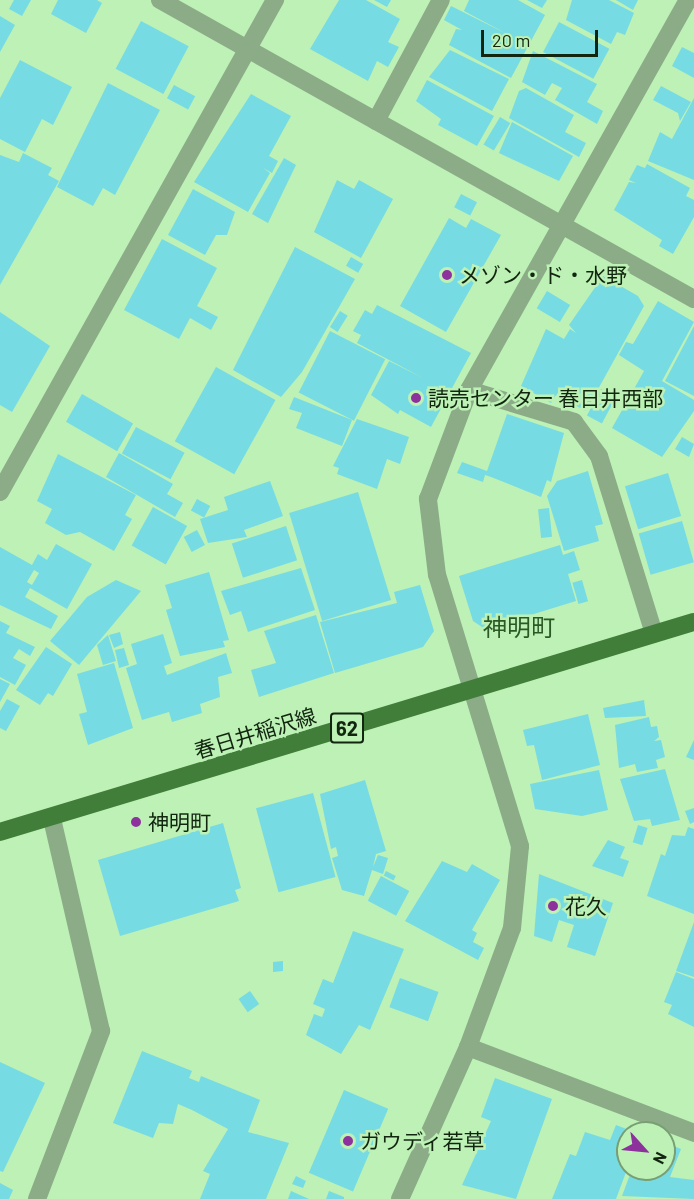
<!DOCTYPE html>
<meta charset="utf-8">
<style>
body{margin:0}
#map{position:relative;width:694px;height:1199px;overflow:hidden;background:#bdf1b6;font-family:Barlow,"Noto Sans JP",sans-serif}
div>[style]{position:absolute}
.building>*{inset:0;background:#77dbe3;transform-origin:0 0}
.minor>*{height:18px;margin:-9px;padding:0 9px;transform-origin:9px;border-radius:9px;background:#8bac87}
.major>*{height:18px;margin:-9px;padding:0 9px;transform-origin:9px;border-radius:9px;background:#407e39}
.dots>*{width:16px;height:16px;translate:-50% -50%;box-sizing:border-box;border:3px solid #bdf1b6;border-radius:50%}
span{translate:-50% -50%;white-space:nowrap;text-align:center;line-height:1.15;-webkit-text-stroke:5px #bdf1b6;paint-order:stroke}
.shield-label span{padding:2px 4px;background:#bdf1b6;border:2px solid;border-radius:4px;-webkit-text-stroke-width:0}
.shield-label{font-size:20px;color:#11250f;font-weight:700}
.poi-label{font-size:21px;color:#11250f}
.left{translate:0 -50%;text-align:left}
.street-label{font-size:21px;color:#11250f}
.quarter-label{font-size:24px;color:#2b5926}
.north{position:absolute;left:616px;top:1121px;width:60px;height:60px;box-sizing:border-box;background:#bdf1b6;border:2px solid #789f73;border-radius:50%;rotate:117deg;font-size:16px;font-weight:700;line-height:24px;text-align:center;color:#11250f}
.north::after{content:'';display:block;margin:auto;width:21px;height:27px;background:#8d319c;clip-path:polygon(50% 0,100% 100%,50% 72%,0 100%)}
.scale{position:absolute;left:481px;top:30px;width:117px;height:27px;box-sizing:border-box;border:3px solid #11250f;border-top:0;padding-left:8px;font-size:18px;line-height:21px;white-space:nowrap;color:#11250f;-webkit-text-stroke:4px #bdf1b6;paint-order:stroke}
</style>
<div id="map">
<div class="building">
<div style="clip-path:polygon(14px 0,31px 0,22px 16px,9px 9px)"></div>
<div style="clip-path:polygon(58px 0,97px 0,102px 3px,86px 33px,51px 14px)"></div>
<div style="clip-path:polygon(339px 0,366px 0,400px 19px,388px 42px,399px 47px,388px 67px,377px 61px,368px 81px,310px 49px)"></div>
<div style="clip-path:polygon(374px 0,391px 0,387px 7px)"></div>
<div style="clip-path:polygon(469px 0,518px 0,545px 15px,511px 78px,449px 45px,456px 29px,462px 30px,444px 20px,451px 6px,509px 35px,464px 11px)"></div>
<div style="clip-path:polygon(527px 0,547px 0,542px 8px)"></div>
<div style="clip-path:polygon(572px 0,609px 0,634px 13px,625px 35px,617px 32px,611px 44px,566px 20px)"></div>
<div style="clip-path:polygon(616px 0,638px 0,633px 10px)"></div>
<div style="clip-path:polygon(0 16px,15px 25px,0 52px)"></div>
<div style="left:141px;top:21px;width:54px;height:54px;rotate:28deg"></div>
<div style="left:559px;top:22px;width:57px;height:34px;rotate:28deg"></div>
<div style="clip-path:polygon(682px 47px,694px 53px,694px 78px,672px 66px)"></div>
<div style="clip-path:polygon(450px 50px,509px 79px,492px 111px,429px 77px)"></div>
<div style="clip-path:polygon(533px 51px,597px 84px,587px 102px,603px 111px,597px 124px,555px 100px,562px 88px,552px 83px,545px 95px,522px 82px)"></div>
<div style="clip-path:polygon(20px 60px,72px 87px,53px 125px,42px 119px,25px 152px,0 139px,0 98px)"></div>
<div style="clip-path:polygon(427px 80px,494px 116px,477px 146px,438px 125px,441px 119px,416px 101px)"></div>
<div style="clip-path:polygon(108px 83px,160px 110px,115px 195px,103px 188px,93px 206px,57px 187px)"></div>
<div style="left:174px;top:85px;width:24px;height:15px;rotate:28deg"></div>
<div style="clip-path:polygon(661px 86px,691px 102px,680px 121px,678px 113px,653px 100px)"></div>
<div style="clip-path:polygon(526px 88px,574px 115px,565px 132px,586px 143px,579px 157px,509px 118px,519px 91px)"></div>
<div style="clip-path:polygon(251px 94px,291px 116px,269px 156px,278px 161px,272px 173px,263px 168px,270px 173px,248px 212px,194px 182px)"></div>
<div style="clip-path:polygon(694px 98px,694px 180px,648px 161px,660px 132px,672px 139px)"></div>
<div style="left:500px;top:117px;width:12px;height:32px;rotate:31deg"></div>
<div style="clip-path:polygon(512px 122px,573px 156px,559px 181px,499px 153px)"></div>
<div style="clip-path:polygon(23px 153px,52px 168px,48px 175px,59px 181px,0 285px,0 155px,19px 162px)"></div>
<div style="clip-path:polygon(284px 158px,296px 165px,268px 223px,252px 214px)"></div>
<div style="clip-path:polygon(647px 164px,690px 188px,686px 196px,694px 200px,694px 217px,673px 254px,659px 246px,662px 240px,614px 210px,629px 182px,636px 183px,629px 180px,637px 165px,645px 168px)"></div>
<div style="clip-path:polygon(337px 180px,354px 189px,359px 180px,393px 199px,361px 258px,314px 232px)"></div>
<div style="clip-path:polygon(193px 189px,235px 212px,227px 235px,216px 235px,205px 255px,168px 235px)"></div>
<div style="left:461px;top:194px;width:18px;height:15px;rotate:27deg"></div>
<div style="clip-path:polygon(449px 218px,466px 228px,471px 219px,501px 235px,446px 332px,400px 306px)"></div>
<div style="clip-path:polygon(162px 239px,217px 268px,197px 306px,218px 317px,211px 330px,190px 318px,179px 339px,124px 310px)"></div>
<div style="clip-path:polygon(295px 247px,355px 279px,302px 372px,281px 397px,233px 370px)"></div>
<div style="left:351px;top:257px;width:14px;height:10px;rotate:30deg"></div>
<div style="clip-path:polygon(603px 276px,638px 296px,644px 306px,586px 411px,556px 395px,551px 403px,521px 386px,546px 329px,564px 339px,570px 329px,576px 333px,569px 325px)"></div>
<div style="left:547px;top:291px;width:27px;height:20px;rotate:31deg"></div>
<div style="clip-path:polygon(658px 301px,694px 322px,662px 381px,694px 400px,694px 411px,662px 457px,612px 428px,644px 371px,619px 355px,626px 342px,633px 344px)"></div>
<div style="clip-path:polygon(377px 305px,471px 353px,431px 427px,400px 410px,398px 414px,371px 395px,389px 361px,423px 378px,357px 343px,361px 335px,353px 331px,365px 310px,372px 314px)"></div>
<div style="left:340px;top:311px;width:9px;height:19px;rotate:32deg"></div>
<div style="clip-path:polygon(0 312px,50px 346px,12px 412px,0 405px)"></div>
<div style="clip-path:polygon(694px 326px,694px 396px,665px 381px)"></div>
<div style="left:330px;top:331px;width:62px;height:69px;rotate:27deg"></div>
<div style="left:216px;top:367px;width:68px;height:85px;rotate:29deg"></div>
<div style="left:601px;top:389px;width:17px;height:30px;rotate:28deg"></div>
<div style="left:82px;top:394px;width:59px;height:32px;rotate:30deg"></div>
<div style="clip-path:polygon(294px 397px,352px 420px,342px 446px,296px 428px,302px 413px,289px 409px)"></div>
<div style="clip-path:polygon(507px 414px,564px 433px,551px 482px,547px 480px,541px 497px,491px 477px,485px 475px,483px 482px,457px 473px,462px 462px,487px 471px)"></div>
<div style="clip-path:polygon(357px 419px,409px 437px,400px 464px,387px 459px,377px 489px,337px 474px,339px 468px,333px 466px)"></div>
<div style="left:136px;top:427px;width:55px;height:30px;rotate:28deg"></div>
<div style="clip-path:polygon(682px 437px,694px 444px,689px 457px,675px 449px)"></div>
<div style="clip-path:polygon(119px 453px,173px 484px,167px 494px,183px 503px,175px 517px,106px 477px)"></div>
<div style="clip-path:polygon(58px 454px,136px 495px,125px 515px,132px 519px,114px 551px,80px 532px,66px 535px,45px 523px,52px 509px,37px 501px)"></div>
<div style="clip-path:polygon(588px 471px,603px 524px,595px 526px,599px 541px,564px 551px,547px 496px,557px 481px)"></div>
<div style="left:668px;top:473px;width:45px;height:45px;rotate:73deg"></div>
<div style="clip-path:polygon(270px 481px,283px 516px,244px 530px,247px 537px,208px 543px,200px 519px,228px 510px,224px 497px)"></div>
<div style="left:358px;top:492px;width:113px;height:72px;rotate:73deg"></div>
<div style="left:197px;top:499px;width:15px;height:13px;rotate:28deg"></div>
<div style="left:153px;top:507px;width:39px;height:44px;rotate:29deg"></div>
<div style="left:549px;top:508px;width:29px;height:11px;rotate:84deg"></div>
<div style="left:682px;top:521px;width:43px;height:45px;rotate:74deg"></div>
<div style="left:286px;top:526px;width:36px;height:57px;rotate:72deg"></div>
<div style="left:197px;top:530px;width:17px;height:15px;rotate:62deg"></div>
<div style="clip-path:polygon(evenodd,56px 544px,92px 564px,67px 609px,30px 588px,25px 597px,58px 616px,51px 629px,0 605px,0 547px,32px 565px,38px 554px,47px 560px,56px 544px,34px 570px,39px 573px,32px 585px,27px 582px,34px 570px)"></div>
<div style="clip-path:polygon(560px 545px,563px 555px,574px 551px,580px 570px,568px 574px,576px 601px,485px 629px,473px 621px,459px 576px)"></div>
<div style="clip-path:polygon(301px 568px,315px 610px,248px 632px,241px 611px,230px 615px,221px 591px)"></div>
<div style="clip-path:polygon(209px 572px,229px 640px,223px 641px,225px 647px,180px 656px,166px 610px,172px 608px,165px 585px)"></div>
<div style="clip-path:polygon(116px 580px,141px 591px,79px 665px,50px 641px,87px 597px)"></div>
<div style="left:582px;top:580px;width:22px;height:10px;rotate:74deg"></div>
<div style="clip-path:polygon(420px 585px,434px 631px,423px 647px,335px 673px,320px 622px,397px 603px,394px 592px)"></div>
<div style="clip-path:polygon(316px 615px,334px 673px,259px 697px,251px 670px,276px 663px,264px 631px)"></div>
<div style="clip-path:polygon(0 621px,10px 626px,6px 633px,35px 647px,30px 656px,19px 649px,13px 658px,26px 665px,15px 685px,0 677px)"></div>
<div style="clip-path:polygon(120px 632px,123px 644px,114px 648px,109px 635px)"></div>
<div style="clip-path:polygon(163px 634px,172px 663px,164px 666px,167px 675px,226px 653px,232px 673px,218px 677px,220px 697px,200px 704px,202px 713px,172px 722px,169px 712px,142px 720px,126px 668px,137px 664px,131px 644px)"></div>
<div style="clip-path:polygon(108px 635px,116px 661px,103px 665px,97px 645px)"></div>
<div style="clip-path:polygon(46px 647px,72px 664px,53px 696px,48px 693px,40px 705px,16px 690px)"></div>
<div style="clip-path:polygon(124px 648px,129px 665px,119px 668px,115px 650px)"></div>
<div style="clip-path:polygon(114px 663px,133px 728px,88px 745px,79px 714px,87px 712px,77px 674px)"></div>
<div style="clip-path:polygon(0 679px,10px 684px,0 702px)"></div>
<div style="clip-path:polygon(7px 699px,20px 706px,6px 731px,0 728px,0 711px)"></div>
<div style="clip-path:polygon(644px 700px,646px 716px,605px 718px,603px 708px)"></div>
<div style="clip-path:polygon(588px 714px,600px 765px,542px 780px,534px 745px,527px 746px,523px 730px)"></div>
<div style="clip-path:polygon(649px 717px,651px 727px,657px 726px,659px 737px,654px 741px,661px 740px,665px 757px,656px 760px,658px 768px,637px 772px,635px 764px,619px 768px,615px 725px)"></div>
<div style="clip-path:polygon(694px 740px,694px 760px,686px 757px)"></div>
<div style="clip-path:polygon(665px 769px,680px 820px,652px 826px,650px 819px,634px 821px,620px 779px)"></div>
<div style="clip-path:polygon(599px 770px,608px 810px,582px 816px,535px 809px,530px 784px)"></div>
<div style="clip-path:polygon(365px 780px,386px 851px,376px 854px,373px 867px,378px 855px,388px 858px,383px 874px,372px 870px,364px 896px,342px 890px,332px 858px,338px 856px,336px 847px,331px 849px,320px 794px)"></div>
<div style="left:313px;top:793px;width:87px;height:59px;rotate:75deg"></div>
<div style="clip-path:polygon(694px 808px,694px 822px,690px 824px,685px 811px)"></div>
<div style="clip-path:polygon(223px 823px,241px 888px,235px 890px,239px 901px,120px 936px,98px 860px)"></div>
<div style="left:638px;top:825px;width:10px;height:18px;rotate:17deg"></div>
<div style="clip-path:polygon(688px 827px,694px 829px,694px 914px,647px 896px,661px 854px,665px 856px,672px 835px,685px 836px)"></div>
<div style="clip-path:polygon(608px 840px,625px 847px,620px 858px,629px 861px,623px 877px,592px 866px)"></div>
<div style="clip-path:polygon(442px 861px,467px 872px,472px 864px,500px 880px,472px 930px,477px 933px,473px 942px,484px 948px,478px 960px,405px 921px)"></div>
<div style="left:386px;top:871px;width:11px;height:5px;rotate:27deg"></div>
<div style="clip-path:polygon(539px 874px,613px 903px,595px 956px,567px 947px,574px 925px,559px 920px,552px 942px,534px 936px)"></div>
<div style="left:381px;top:876px;width:32px;height:28px;rotate:28deg"></div>
<div style="clip-path:polygon(694px 922px,694px 977px,676px 971px)"></div>
<div style="clip-path:polygon(353px 931px,404px 949px,370px 1030px,359px 1025px,341px 1054px,306px 1035px,314px 1014px,322px 1017px,325px 1009px,313px 1004px,323px 979px,333px 983px)"></div>
<div style="clip-path:polygon(283px 961px,283px 971px,273px 972px,273px 962px)"></div>
<div style="clip-path:polygon(676px 972px,694px 979px,694px 1027px,668px 1014px,672px 1005px,664px 1002px)"></div>
<div style="left:400px;top:978px;width:41px;height:31px;rotate:20deg"></div>
<div style="left:250px;top:991px;width:16px;height:14px;rotate:55deg"></div>
<div style="clip-path:polygon(142px 1051px,192px 1071px,189px 1078px,199px 1082px,201px 1076px,260px 1100px,248px 1132px,289px 1143px,266px 1199px,200px 1199px,210px 1174px,203px 1171px,228px 1129px,192px 1110px,178px 1104px,173px 1124px,159px 1123px,153px 1138px,113px 1123px)"></div>
<div style="clip-path:polygon(0 1062px,45px 1083px,3px 1172px,0 1171px)"></div>
<div style="clip-path:polygon(495px 1078px,552px 1099px,516px 1199px,462px 1185px,491px 1121px,481px 1117px)"></div>
<div style="left:344px;top:1090px;width:48px;height:90px;rotate:23deg"></div>
<div style="clip-path:polygon(616px 1125px,637px 1133px,628px 1133px,628px 1167px,616px 1199px,552px 1199px,570px 1154px,576px 1156px,585px 1132px,610px 1140px)"></div>
<div style="clip-path:polygon(664px 1142px,681px 1149px,670px 1177px,694px 1180px,694px 1199px,622px 1196px,632px 1169px,664px 1169px)"></div>
<div style="clip-path:polygon(296px 1176px,306px 1181px,303px 1188px,292px 1184px)"></div>
<div style="clip-path:polygon(0 1183px,13px 1190px,9px 1199px,0 1199px)"></div>
<div style="clip-path:polygon(291px 1191px,309px 1199px,288px 1199px)"></div>
<div style="clip-path:polygon(329px 1191px,344px 1197px,344px 1199px,326px 1199px)"></div>
</div>
<div class="minor">
<div style="left:160px;top:0;width:612px;rotate:29.25deg"></div>
<div style="left:376px;top:121px;width:137px;rotate:-61.8deg"></div>
<div style="left:469px;top:390px;width:110px;rotate:16.9deg"></div>
<div style="left:574px;top:422px;width:42px;rotate:53.7deg"></div>
<div style="left:599px;top:456px;width:186px;rotate:72.8deg"></div>
<div style="left:0;top:492px;width:564px;rotate:-60.8deg"></div>
<div style="left:468px;top:1047px;width:242px;rotate:20.8deg"></div>
<div style="left:37px;top:1199px;width:180px;rotate:-69.1deg"></div>
<div style="left:101px;top:1031px;width:219px;rotate:-103deg"></div>
<div style="left:400px;top:1199px;width:167px;rotate:-65.9deg"></div>
<div style="left:468px;top:1047px;width:127px;rotate:-69.7deg"></div>
<div style="left:512px;top:928px;width:82px;rotate:-84.4deg"></div>
<div style="left:520px;top:846px;width:283px;rotate:-107deg"></div>
<div style="left:437px;top:575px;width:77px;rotate:-96.8deg"></div>
<div style="left:428px;top:499px;width:116px;rotate:-69.4deg"></div>
<div style="left:469px;top:390px;width:447px;rotate:-60.7deg"></div>
</div>
<div class="major">
<div style="left:0;top:832px;width:725px;rotate:-16.84deg"></div>
</div>
<div class="dots">
<div style="left:447px;top:275px;background:#8d319c"></div>
<div style="left:416px;top:398px;background:#8d319c"></div>
<div style="left:136px;top:822px;background:#8d319c"></div>
<div style="left:553px;top:906px;background:#8d319c"></div>
<div style="left:348px;top:1141px;background:#8d319c"></div>
</div>
<div class="shield-label">
<span style="left:347px;top:728px">62</span>
</div>
<div class="poi-label">
<span class="left" style="left:459px;top:275px">メゾン・ド・水野</span>
<span class="left" style="left:428px;top:398px">読売センター 春日井西部</span>
<span class="left" style="left:148px;top:822px">神明町</span>
<span class="left" style="left:565px;top:906px">花久</span>
<span class="left" style="left:360px;top:1141px">ガウディ若草</span>
</div>
<div class="street-label">
<span style="left:255px;top:733px;rotate:-17deg">春日井稲沢線</span>
</div>
<div class="quarter-label">
<span style="left:519px;top:627px">神明町</span>
</div>
<div class="north">N</div>
<div class="scale">20 m</div>
</div>
